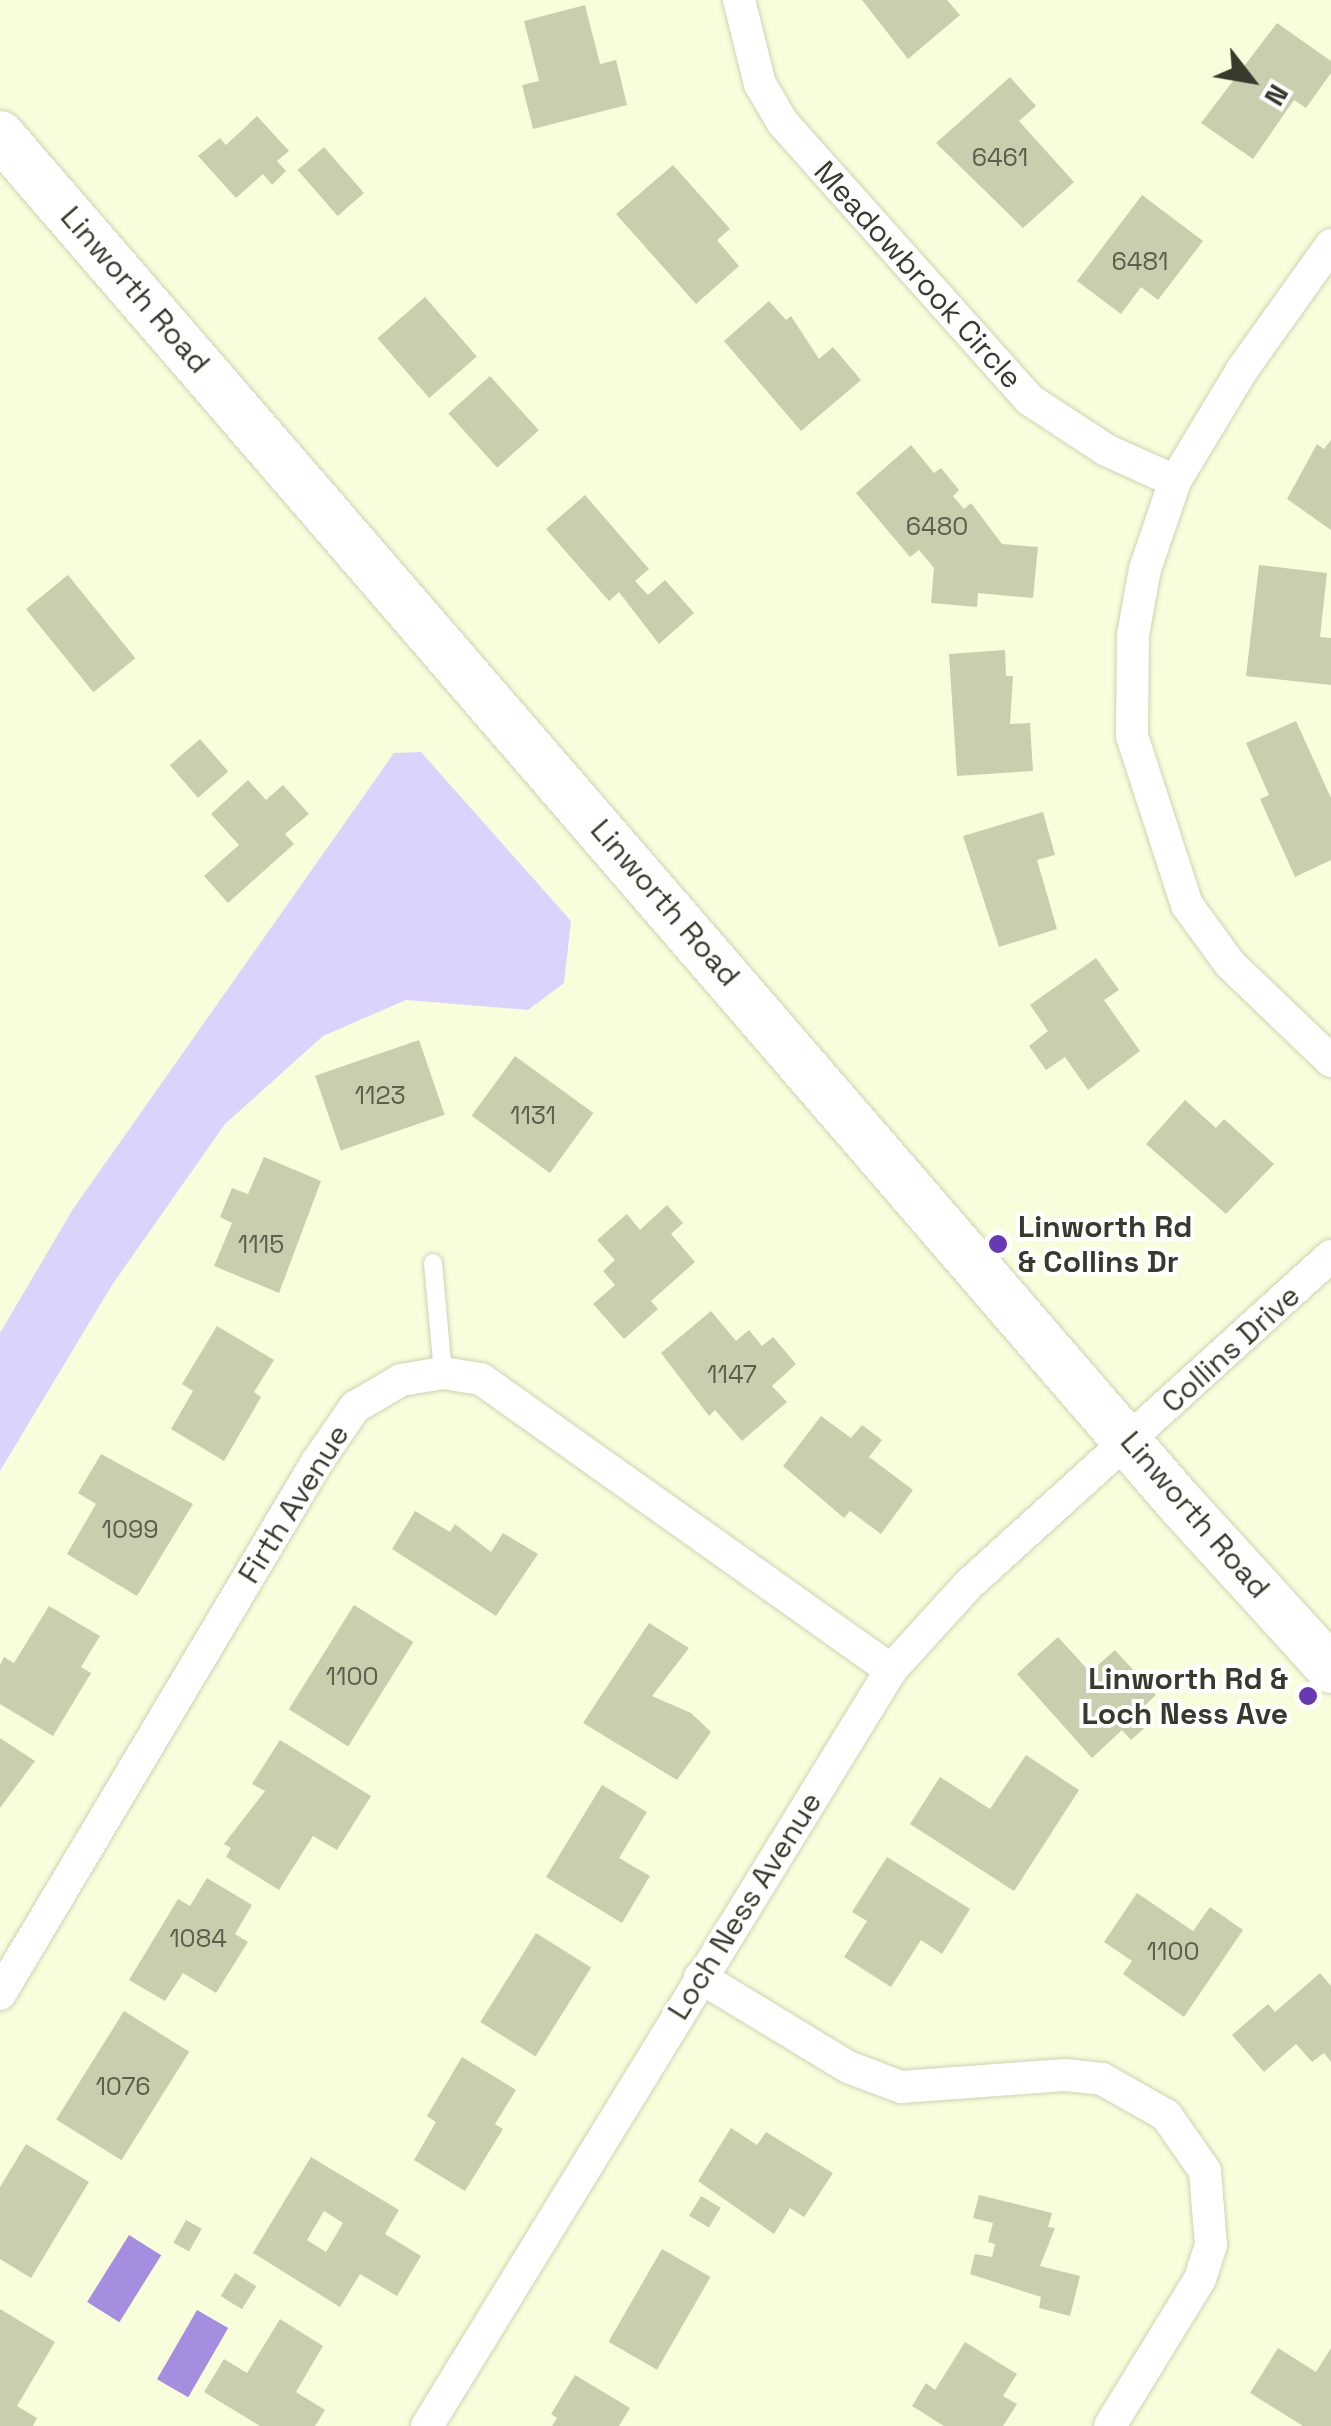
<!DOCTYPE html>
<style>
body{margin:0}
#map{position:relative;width:1331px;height:2426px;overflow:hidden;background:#f8fedc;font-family:"Space Grotesk",sans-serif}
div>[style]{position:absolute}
.green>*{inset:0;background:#dcd3fd}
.water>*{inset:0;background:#a58ee0;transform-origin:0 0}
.building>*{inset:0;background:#c9cfae;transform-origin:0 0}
.roads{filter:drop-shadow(0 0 2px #cdd3b3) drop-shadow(0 0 2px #cdd3b3)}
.service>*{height:18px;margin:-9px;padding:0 9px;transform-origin:9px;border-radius:9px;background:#fff}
.minor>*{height:32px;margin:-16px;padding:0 16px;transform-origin:16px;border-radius:16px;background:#fff}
.secondary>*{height:48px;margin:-24px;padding:0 24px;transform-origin:24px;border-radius:24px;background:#fff}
.dots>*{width:28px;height:28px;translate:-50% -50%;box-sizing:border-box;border:5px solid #fff;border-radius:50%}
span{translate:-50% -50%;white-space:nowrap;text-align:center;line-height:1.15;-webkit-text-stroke:8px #fff;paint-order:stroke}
.number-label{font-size:25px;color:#5c5f4d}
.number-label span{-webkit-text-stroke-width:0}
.street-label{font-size:30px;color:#383a2d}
.poi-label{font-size:30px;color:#383a2d;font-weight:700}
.left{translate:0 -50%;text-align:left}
.right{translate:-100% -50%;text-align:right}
.north{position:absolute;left:1201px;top:30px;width:100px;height:100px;-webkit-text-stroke:8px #fff;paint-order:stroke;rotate:121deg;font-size:28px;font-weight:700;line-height:40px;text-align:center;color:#383a2d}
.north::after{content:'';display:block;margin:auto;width:35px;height:45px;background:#383a2d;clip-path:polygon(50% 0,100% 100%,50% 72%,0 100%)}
</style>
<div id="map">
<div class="green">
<div style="clip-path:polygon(421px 752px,571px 921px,564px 983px,528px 1010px,406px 1000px,323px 1036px,225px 1124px,112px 1285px,0 1471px,0 1333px,73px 1209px,394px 753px)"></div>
</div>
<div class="water">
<div style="left:129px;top:2235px;width:38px;height:79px;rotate:32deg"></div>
<div style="left:197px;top:2310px;width:36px;height:80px;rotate:30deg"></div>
</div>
<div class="building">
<div style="clip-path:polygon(862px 0,947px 0,960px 15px,908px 59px)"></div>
<div style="clip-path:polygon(585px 5px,600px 64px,616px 60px,627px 105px,533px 129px,522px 85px,539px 81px,524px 21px)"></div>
<div style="clip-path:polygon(1277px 23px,1331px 61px,1331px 73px,1306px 108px,1294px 100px,1253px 159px,1201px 123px)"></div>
<div style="clip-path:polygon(1010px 77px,1036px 106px,1019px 121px,1074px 182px,1023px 228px,936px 143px)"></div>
<div style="clip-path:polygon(257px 116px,289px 151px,277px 161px,286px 171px,272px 185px,263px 174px,236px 198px,198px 156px,220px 138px,226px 145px)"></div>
<div style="left:324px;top:147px;width:61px;height:35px;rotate:49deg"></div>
<div style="clip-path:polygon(673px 165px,730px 229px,717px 240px,739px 266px,696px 304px,616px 214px)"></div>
<div style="clip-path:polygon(1142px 195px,1203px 241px,1158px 300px,1141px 287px,1121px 314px,1077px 281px)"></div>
<div style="left:425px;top:297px;width:79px;height:63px;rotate:49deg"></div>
<div style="clip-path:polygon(769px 301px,786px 320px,791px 316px,819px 359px,833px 347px,861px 380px,801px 431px,724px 341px)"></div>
<div style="left:490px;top:376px;width:73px;height:56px;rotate:48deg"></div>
<div style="clip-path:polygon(1331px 440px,1331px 530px,1287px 499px,1317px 444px,1324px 449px)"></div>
<div style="clip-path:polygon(911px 445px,934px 473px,941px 468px,959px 490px,953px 496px,964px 509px,971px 503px,1002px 544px,1038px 547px,1033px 598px,978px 593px,977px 607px,931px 603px,934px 568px,919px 550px,910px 557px,856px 493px)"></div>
<div style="clip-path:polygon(585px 495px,649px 569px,635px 581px,648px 595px,665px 580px,694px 613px,659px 644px,619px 592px,609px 601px,546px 529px)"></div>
<div style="clip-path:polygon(1259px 565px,1327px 573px,1320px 637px,1331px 638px,1331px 685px,1246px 676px)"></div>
<div style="left:68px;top:575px;width:107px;height:54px;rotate:51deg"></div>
<div style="clip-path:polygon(1005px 650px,1006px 676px,1013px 676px,1010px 724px,1030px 723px,1033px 771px,957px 776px,949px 654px)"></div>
<div style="clip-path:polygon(1296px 721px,1331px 798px,1331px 860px,1295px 877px,1260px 799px,1269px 795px,1246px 743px)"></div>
<div style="left:200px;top:739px;width:43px;height:40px;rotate:49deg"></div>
<div style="clip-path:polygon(248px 780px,266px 800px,283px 785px,309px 814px,285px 834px,294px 844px,228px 903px,204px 876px,239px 845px,211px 814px)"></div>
<div style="clip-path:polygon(1043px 812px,1055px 855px,1037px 860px,1057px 929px,999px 947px,963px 836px)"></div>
<div style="clip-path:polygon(1096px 958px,1119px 990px,1104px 1000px,1140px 1051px,1088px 1090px,1065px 1057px,1046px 1070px,1029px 1046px,1048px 1031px,1030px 1005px)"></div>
<div style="left:419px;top:1040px;width:79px;height:110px;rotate:71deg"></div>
<div style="left:515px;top:1056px;width:97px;height:74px;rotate:36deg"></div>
<div style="clip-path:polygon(1185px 1100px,1216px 1128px,1224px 1119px,1274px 1164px,1226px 1214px,1146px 1144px)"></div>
<div style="clip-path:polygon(264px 1157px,321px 1181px,279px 1293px,214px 1266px,232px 1223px,220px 1217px,232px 1188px,248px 1194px)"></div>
<div style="clip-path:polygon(667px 1205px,683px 1223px,671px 1234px,695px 1262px,651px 1301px,658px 1309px,624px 1339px,593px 1304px,615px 1285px,603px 1271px,615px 1260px,597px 1240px,627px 1214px,640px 1230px)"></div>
<div style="clip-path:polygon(711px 1311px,736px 1341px,749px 1330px,762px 1346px,773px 1337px,796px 1364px,772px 1386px,787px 1402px,742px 1441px,715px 1410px,709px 1416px,661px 1353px)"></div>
<div style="clip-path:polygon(217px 1326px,274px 1360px,254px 1392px,261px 1397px,224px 1461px,171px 1429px,193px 1391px,182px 1384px)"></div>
<div style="clip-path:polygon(821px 1416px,851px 1438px,862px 1425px,882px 1440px,869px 1457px,913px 1490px,881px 1534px,850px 1511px,844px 1518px,783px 1466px)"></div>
<div style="clip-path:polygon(101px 1454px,193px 1504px,137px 1596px,67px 1554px,96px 1504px,78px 1493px)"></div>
<div style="clip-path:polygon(415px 1511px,450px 1532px,455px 1524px,491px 1552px,503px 1533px,538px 1554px,496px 1616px,392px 1549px)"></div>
<div style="left:354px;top:1605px;width:70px;height:123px;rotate:32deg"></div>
<div style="clip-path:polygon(49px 1606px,100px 1636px,81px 1667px,91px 1673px,53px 1736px,0 1704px,0 1665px,4px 1657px,14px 1663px)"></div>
<div style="clip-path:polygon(649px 1623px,689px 1648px,652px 1696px,691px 1713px,711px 1732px,677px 1780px,583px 1723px)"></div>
<div style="clip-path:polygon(1058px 1637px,1090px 1672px,1115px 1650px,1156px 1695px,1139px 1711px,1150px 1723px,1131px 1740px,1122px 1730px,1092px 1758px,1017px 1674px)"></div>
<div style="clip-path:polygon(0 1738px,35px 1761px,0 1808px)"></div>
<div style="clip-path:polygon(280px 1740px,371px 1796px,337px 1850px,313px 1836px,279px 1890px,226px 1857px,231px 1848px,224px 1844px,265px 1791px,252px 1784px)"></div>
<div style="clip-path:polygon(1026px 1755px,1079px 1790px,1014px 1891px,910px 1824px,940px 1777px,990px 1809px)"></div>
<div style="clip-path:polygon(602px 1785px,647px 1812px,619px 1858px,650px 1876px,622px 1923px,546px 1877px)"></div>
<div style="clip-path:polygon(887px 1857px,970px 1909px,942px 1954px,921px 1940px,891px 1987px,844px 1957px,867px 1921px,852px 1912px)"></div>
<div style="clip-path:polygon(207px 1878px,252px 1905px,235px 1934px,248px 1942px,216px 1993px,183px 1973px,165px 2001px,129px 1980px,178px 1899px,190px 1906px)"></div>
<div style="clip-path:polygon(1137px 1893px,1193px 1931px,1210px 1907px,1243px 1930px,1184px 2017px,1123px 1974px,1132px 1961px,1104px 1942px)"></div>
<div style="left:536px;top:1933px;width:65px;height:105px;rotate:32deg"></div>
<div style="clip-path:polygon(1320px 1973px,1331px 1986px,1331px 2062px,1324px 2053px,1312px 2062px,1296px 2044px,1264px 2072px,1232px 2035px,1268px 2004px,1275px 2012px)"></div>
<div style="left:124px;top:2011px;width:77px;height:128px;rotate:32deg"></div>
<div style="clip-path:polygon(462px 2057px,516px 2090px,495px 2124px,503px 2129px,465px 2191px,414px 2160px,436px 2122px,427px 2116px)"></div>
<div style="clip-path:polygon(731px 2128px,757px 2145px,766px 2132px,833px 2173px,804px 2217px,790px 2208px,774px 2234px,698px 2181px)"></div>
<div style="clip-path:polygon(26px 2144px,89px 2182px,31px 2278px,0 2259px,0 2187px)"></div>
<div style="clip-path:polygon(evenodd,311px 2157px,399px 2210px,385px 2234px,421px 2256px,397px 2296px,360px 2274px,340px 2307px,253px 2253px,311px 2157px,324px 2211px,343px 2223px,326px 2252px,307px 2240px,324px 2211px)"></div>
<div style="clip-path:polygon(979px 2195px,1052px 2213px,1048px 2227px,1055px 2228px,1040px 2266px,1080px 2276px,1070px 2316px,1039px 2308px,1041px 2297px,970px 2274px,975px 2254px,992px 2257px,995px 2244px,988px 2242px,993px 2223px,973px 2218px)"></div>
<div style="left:701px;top:2196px;width:23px;height:23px;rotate:31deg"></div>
<div style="left:186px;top:2220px;width:18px;height:26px;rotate:29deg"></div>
<div style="left:662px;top:2249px;width:56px;height:107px;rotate:30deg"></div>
<div style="left:235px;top:2273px;width:25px;height:27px;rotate:32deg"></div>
<div style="clip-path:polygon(0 2309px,55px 2342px,17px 2406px,37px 2418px,33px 2426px,0 2426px)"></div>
<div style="clip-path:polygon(280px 2319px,323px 2346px,296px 2392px,325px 2410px,315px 2426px,260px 2426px,204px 2392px,224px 2359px,247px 2373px)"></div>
<div style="clip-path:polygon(965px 2342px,1017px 2374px,1003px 2396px,1017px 2404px,1003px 2426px,944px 2426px,912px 2406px,926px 2383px,935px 2390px)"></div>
<div style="clip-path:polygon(1278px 2348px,1316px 2372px,1331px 2348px,1331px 2426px,1303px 2426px,1250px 2393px)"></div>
<div style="clip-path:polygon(575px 2375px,630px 2408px,619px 2426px,552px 2426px,557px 2418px,551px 2414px)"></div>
</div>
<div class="roads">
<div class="service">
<div style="left:433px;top:1263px;width:110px;rotate:84.8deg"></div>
</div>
<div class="minor">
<div style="left:739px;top:0;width:87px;rotate:76deg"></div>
<div style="left:760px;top:84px;width:45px;rotate:59.5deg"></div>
<div style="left:783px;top:123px;width:371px;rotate:48.3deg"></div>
<div style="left:1030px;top:400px;width:91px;rotate:33.3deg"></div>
<div style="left:1106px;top:450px;width:76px;rotate:24.2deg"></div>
<div style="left:1331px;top:245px;width:153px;rotate:125.5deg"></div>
<div style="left:1242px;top:370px;width:130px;rotate:121.1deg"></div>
<div style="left:1175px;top:481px;width:93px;rotate:108.8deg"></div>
<div style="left:1145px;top:569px;width:67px;rotate:100.3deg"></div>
<div style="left:1133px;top:635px;width:101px;rotate:90.6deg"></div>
<div style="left:1132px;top:736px;width:178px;rotate:72deg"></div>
<div style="left:1187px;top:905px;width:73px;rotate:53.9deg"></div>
<div style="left:1230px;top:964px;width:140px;rotate:43.8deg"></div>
<div style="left:700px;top:1977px;width:173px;rotate:31.3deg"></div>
<div style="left:848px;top:2067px;width:57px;rotate:20.7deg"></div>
<div style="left:901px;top:2087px;width:164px;rotate:-4.2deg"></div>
<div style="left:1065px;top:2075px;width:37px;rotate:6deg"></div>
<div style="left:1102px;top:2079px;width:73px;rotate:29.4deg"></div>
<div style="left:1166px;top:2115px;width:68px;rotate:55.1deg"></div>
<div style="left:1205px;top:2171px;width:74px;rotate:85.4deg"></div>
<div style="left:1211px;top:2245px;width:36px;rotate:108deg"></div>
<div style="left:1200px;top:2279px;width:172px;rotate:121.5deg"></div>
<div style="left:0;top:1994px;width:619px;rotate:-59.21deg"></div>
<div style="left:317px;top:1462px;width:67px;rotate:-55.4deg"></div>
<div style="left:355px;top:1407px;width:53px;rotate:-30.4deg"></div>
<div style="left:401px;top:1380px;width:43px;rotate:-9.5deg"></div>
<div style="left:443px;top:1373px;width:38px;rotate:9deg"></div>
<div style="left:481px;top:1379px;width:503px;rotate:35.37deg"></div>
<div style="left:427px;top:2426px;width:887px;rotate:-58.46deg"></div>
<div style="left:891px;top:1670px;width:115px;rotate:-47.8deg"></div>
<div style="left:968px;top:1585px;width:490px;rotate:-42.2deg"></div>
</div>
<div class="secondary">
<div style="left:0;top:135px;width:1808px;rotate:49.22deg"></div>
<div style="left:1181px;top:1504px;width:223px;rotate:47.7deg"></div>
</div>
</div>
<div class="dots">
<div style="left:998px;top:1244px;background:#673ab2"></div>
<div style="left:1308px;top:1696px;background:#673ab2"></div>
</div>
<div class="number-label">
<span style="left:1000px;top:157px">6461</span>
<span style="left:1140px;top:261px">6481</span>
<span style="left:937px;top:526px">6480</span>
<span style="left:380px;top:1095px">1123</span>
<span style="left:533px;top:1115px">1131</span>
<span style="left:261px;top:1244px">1115</span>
<span style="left:732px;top:1374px">1147</span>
<span style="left:130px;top:1529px">1099</span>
<span style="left:352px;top:1676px">1100</span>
<span style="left:198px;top:1938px">1084</span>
<span style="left:1173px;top:1951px">1100</span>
<span style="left:123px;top:2086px">1076</span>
</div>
<div class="street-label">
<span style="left:918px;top:275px;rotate:48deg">Meadowbrook Circle</span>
<span style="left:135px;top:290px;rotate:49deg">Linworth Road</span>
<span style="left:665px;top:903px;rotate:49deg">Linworth Road</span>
<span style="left:1231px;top:1349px;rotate:-42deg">Collins Drive</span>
<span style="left:294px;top:1504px;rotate:-58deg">Firth Avenue</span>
<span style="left:1195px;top:1515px;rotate:49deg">Linworth Road</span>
<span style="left:745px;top:1906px;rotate:-58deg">Loch Ness Avenue</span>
</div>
<div class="poi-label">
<span class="left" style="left:1018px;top:1244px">Linworth Rd<br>&amp; Collins Dr</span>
<span class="right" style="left:1288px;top:1696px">Linworth Rd &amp;<br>Loch Ness Ave</span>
</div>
<div class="north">N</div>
</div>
